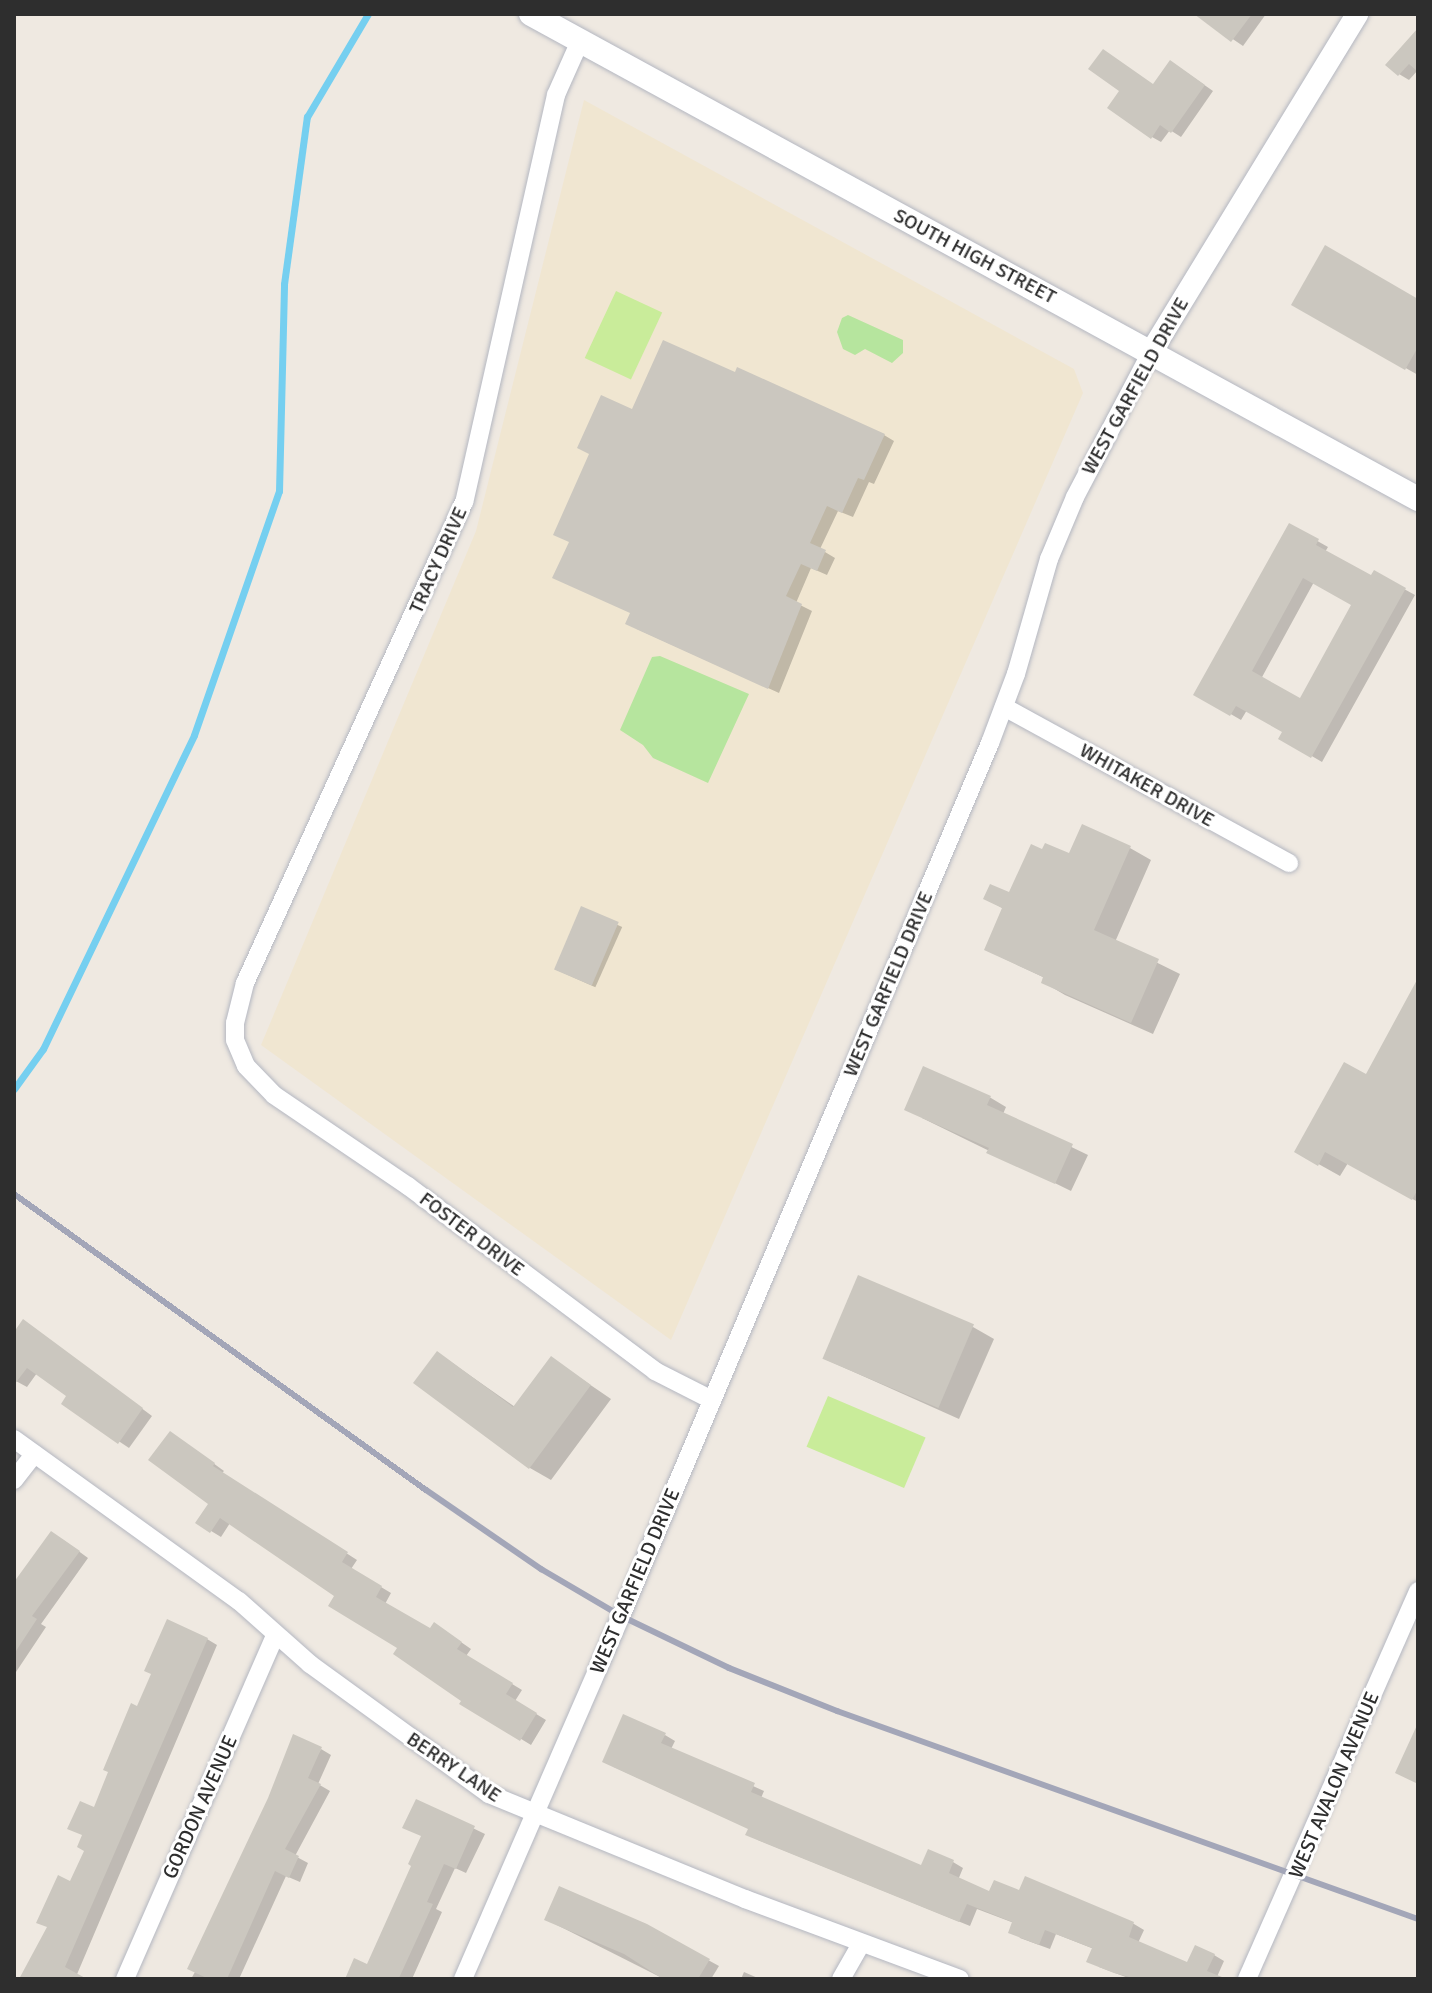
<!DOCTYPE html>
<style>
body{margin:0}
#map{position:relative;width:1432px;height:1993px;overflow:hidden;background:#efe9e1;font-family:Signika,sans-serif}
div>[style]{position:absolute}
.education>*{inset:0;background:#f0e6d1}
.green>*{inset:0;background:#b6e59e}
.pitch>*{inset:0;background:#c9ec9a;transform-origin:0 0}
.shadow>*{inset:0;background:#0003;transform-origin:0 0}
.stream>*{height:7px;margin:-3.5px;padding:0 3.5px;transform-origin:3.5px;border-radius:3.5px;background:#75cff0}
.building>*{inset:0;background:#cbc7bf;transform-origin:0 0}
.roads{filter:drop-shadow(0 0 2px #b4b7c1) drop-shadow(0 0 2px #b4b7c1)}
.minor>*{height:18px;margin:-9px;padding:0 9px;transform-origin:9px;border-radius:9px;background:#fff}
.tertiary>*{height:22px;margin:-11px;padding:0 11px;transform-origin:11px;border-radius:11px;background:#fff}
.secondary>*{height:24px;margin:-12px;padding:0 12px;transform-origin:12px;border-radius:12px;background:#fff}
.rail>*{height:6px;margin:-3px;padding:0 3px;transform-origin:3px;border-radius:3px;background:#a3a6b8}
span{translate:-50% -50%;white-space:nowrap;text-align:center;line-height:1.15;-webkit-text-stroke:6px #fff;paint-order:stroke}
.street-label{font-size:20px;color:#2e2e2e}
.frame{position:absolute;inset:0;border:16px solid #2e2e2e;pointer-events:none}
</style>
<div id="map">
<div class="education">
<div style="clip-path:polygon(584px 100px,1074px 369px,1083px 393px,671px 1340px,261px 1045px,476px 531px)"></div>
</div>
<div class="green">
<div style="clip-path:polygon(848px 315px,903px 340px,903px 353px,892px 363px,865px 349px,855px 355px,843px 349px,837px 332px,842px 318px)"></div>
<div style="clip-path:polygon(660px 656px,749px 694px,708px 783px,653px 758px,643px 745px,620px 730px,652px 657px)"></div>
</div>
<div class="pitch">
<div style="left:616px;top:291px;width:51px;height:74px;rotate:25deg"></div>
<div style="left:828px;top:1396px;width:106px;height:55px;rotate:23deg"></div>
</div>
<div class="shadow">
<div style="clip-path:polygon(1205px 14px,1266px 14px,1243px 46px,1202px 18px)"></div>
<div style="clip-path:polygon(1418px 31px,1418px 70px,1409px 80px,1399px 74px)"></div>
<div style="clip-path:polygon(1180px 68px,1213px 91px,1181px 137px,1170px 130px,1161px 142px,1152px 137px,1154px 86px)"></div>
<div style="clip-path:polygon(1418px 301px,1418px 375px,1293px 304px)"></div>
<div style="clip-path:polygon(633px 412px,884px 435px,894px 441px,874px 484px,869px 482px,853px 517px,838px 511px,820px 549px,835px 558px,827px 575px,811px 568px,796px 603px,812px 611px,779px 693px,637px 629px,632px 613px)"></div>
<div style="clip-path:polygon(evenodd,1289px 525px,1328px 547px,1325px 552px,1372px 578px,1375px 573px,1415px 595px,1322px 762px,1281px 738px,1285px 731px,1247px 710px,1241px 720px,1196px 694px,1289px 525px,1314px 582px,1353px 604px,1301px 700px,1261px 679px,1314px 582px)"></div>
<div style="clip-path:polygon(1130px 848px,1151px 860px,1115px 942px,1180px 974px,1153px 1034px,1065px 995px,1043px 982px,1045px 978px,986px 950px,1004px 909px,986px 899px,1010px 895px,1043px 852px,1070px 856px)"></div>
<div style="left:582px;top:909px;width:44px;height:66px;rotate:24deg"></div>
<div style="clip-path:polygon(1418px 983px,1418px 1202px,1348px 1163px,1340px 1176px,1297px 1152px,1367px 1077px)"></div>
<div style="clip-path:polygon(924px 1068px,991px 1098px,1006px 1107px,1003px 1114px,1088px 1155px,1071px 1191px,922px 1118px)"></div>
<div style="clip-path:polygon(973px 1327px,994px 1339px,959px 1419px,827px 1360px)"></div>
<div style="clip-path:polygon(34px 1328px,152px 1416px,129px 1448px,63px 1404px,69px 1396px,37px 1373px,27px 1387px,14px 1380px,14px 1335px)"></div>
<div style="clip-path:polygon(438px 1353px,515px 1407px,551px 1358px,611px 1399px,551px 1480px,530px 1468px)"></div>
<div style="clip-path:polygon(180px 1439px,224px 1471px,222px 1473px,357px 1560px,351px 1569px,391px 1593px,385px 1604px,430px 1631px,445px 1631px,471px 1649px,466px 1656px,522px 1690px,515px 1701px,546px 1720px,531px 1745px,462px 1703px,464px 1700px,337px 1595px,230px 1523px,221px 1537px,198px 1523px,211px 1503px)"></div>
<div style="clip-path:polygon(62px 1539px,88px 1558px,41px 1624px,46px 1627px,14px 1675px,14px 1593px)"></div>
<div style="clip-path:polygon(207px 1639px,217px 1645px,75px 1979px,21px 1979px,87px 1851px,95px 1810px,138px 1708px)"></div>
<div style="clip-path:polygon(665px 1735px,675px 1741px,671px 1749px,764px 1791px,761px 1798px,923px 1867px,953px 1862px,963px 1868px,958px 1880px,991px 1893px,1020px 1892px,1026px 1878px,1134px 1924px,1144px 1930px,1138px 1943px,1188px 1965px,1214px 1955px,1224px 1961px,1216px 1979px,1131px 1979px,1099px 1967px,1094px 1949px,1056px 1934px,1050px 1949px,1020px 1938px,1014px 1923px,977px 1909px,970px 1926px,758px 1840px,748px 1834px,750px 1829px,614px 1767px)"></div>
<div style="clip-path:polygon(321px 1749px,331px 1755px,318px 1784px,330px 1791px,295px 1856px,308px 1863px,300px 1882px,286px 1876px,239px 1979px,191px 1979px)"></div>
<div style="clip-path:polygon(417px 1801px,485px 1834px,466px 1873px,455px 1868px,436px 1909px,442px 1912px,412px 1979px,347px 1979px,368px 1966px,413px 1865px,423px 1836px)"></div>
<div style="clip-path:polygon(557px 1925px,646px 1926px,719px 1966px,711px 1979px,664px 1979px)"></div>
<div style="clip-path:polygon(744px 1972px,760px 1979px,741px 1979px)"></div>
</div>
<div class="stream">
<div style="left:14px;top:1089px;width:49px;rotate:-54.1deg"></div>
<div style="left:43px;top:1049px;width:348px;rotate:-64.3deg"></div>
<div style="left:194px;top:735px;width:258px;rotate:-70.8deg"></div>
<div style="left:279px;top:491px;width:207px;rotate:-88.6deg"></div>
<div style="left:284px;top:284px;width:169px;rotate:-82.2deg"></div>
<div style="left:307px;top:117px;width:120px;rotate:-59.4deg"></div>
</div>
<div class="building">
<div style="clip-path:polygon(1194px 14px,1252px 14px,1231px 42px)"></div>
<div style="clip-path:polygon(1418px 28px,1418px 72px,1409px 64px,1398px 76px,1385px 65px)"></div>
<div style="clip-path:polygon(1103px 49px,1153px 84px,1170px 60px,1205px 85px,1171px 133px,1160px 125px,1151px 139px,1107px 108px,1119px 91px,1088px 69px)"></div>
<div style="clip-path:polygon(1325px 245px,1418px 299px,1418px 347px,1405px 370px,1291px 305px)"></div>
<div style="clip-path:polygon(663px 340px,735px 372px,737px 367px,885px 434px,864px 480px,858px 478px,842px 513px,827px 506px,810px 543px,826px 550px,817px 571px,801px 564px,786px 596px,802px 604px,768px 689px,625px 624px,630px 613px,552px 578px,569px 542px,553px 535px,589px 454px,577px 448px,601px 395px,632px 409px)"></div>
<div style="clip-path:polygon(evenodd,1289px 523px,1319px 539px,1316px 545px,1371px 575px,1374px 570px,1406px 588px,1311px 758px,1278px 739px,1282px 732px,1236px 706px,1230px 716px,1193px 695px,1289px 523px,1303px 578px,1351px 605px,1300px 698px,1252px 671px,1303px 578px)"></div>
<div style="clip-path:polygon(1082px 824px,1131px 846px,1094px 930px,1159px 959px,1131px 1023px,1041px 983px,1043px 977px,984px 950px,1002px 908px,983px 899px,990px 884px,1009px 892px,1031px 844px,1042px 849px,1045px 843px,1069px 853px)"></div>
<div style="left:581px;top:906px;width:41px;height:69px;rotate:23deg"></div>
<div style="clip-path:polygon(1418px 978px,1418px 1189px,1412px 1200px,1325px 1152px,1318px 1166px,1294px 1152px,1344px 1062px,1366px 1074px)"></div>
<div style="clip-path:polygon(923px 1066px,991px 1096px,987px 1105px,1073px 1144px,1055px 1184px,986px 1153px,989px 1148px,904px 1110px)"></div>
<div style="left:858px;top:1275px;width:126px;height:91px;rotate:23deg"></div>
<div style="clip-path:polygon(23px 1319px,143px 1408px,118px 1444px,61px 1404px,66px 1396px,27px 1368px,14px 1385px,14px 1332px)"></div>
<div style="clip-path:polygon(437px 1351px,513px 1407px,551px 1356px,591px 1385px,529px 1469px,413px 1383px)"></div>
<div style="clip-path:polygon(170px 1431px,215px 1463px,213px 1466px,348px 1552px,342px 1562px,382px 1586px,376px 1597px,430px 1628px,434px 1622px,462px 1642px,457px 1649px,513px 1683px,506px 1694px,537px 1713px,520px 1741px,459px 1704px,461px 1701px,393px 1654px,397px 1648px,328px 1606px,334px 1596px,220px 1518px,210px 1533px,195px 1523px,208px 1504px,148px 1460px)"></div>
<div style="clip-path:polygon(51px 1531px,80px 1551px,32px 1616px,37px 1619px,14px 1654px,14px 1582px)"></div>
<div style="clip-path:polygon(167px 1619px,208px 1638px,65px 1967px,87px 1979px,19px 1979px,47px 1927px,36px 1923px,58px 1875px,70px 1881px,84px 1851px,77px 1847px,82px 1835px,67px 1829px,80px 1801px,94px 1807px,108px 1772px,103px 1770px,131px 1703px,137px 1706px,151px 1674px,144px 1671px)"></div>
<div style="clip-path:polygon(623px 1714px,666px 1733px,661px 1743px,755px 1783px,751px 1792px,921px 1865px,928px 1849px,954px 1860px,949px 1873px,989px 1891px,994px 1880px,1019px 1890px,1025px 1876px,1134px 1922px,1129px 1937px,1187px 1962px,1195px 1945px,1215px 1954px,1207px 1971px,1227px 1979px,1136px 1979px,1114px 1973px,1086px 1962px,1092px 1948px,1045px 1930px,1039px 1945px,1008px 1933px,1012px 1922px,967px 1904px,959px 1922px,745px 1835px,748px 1829px,602px 1762px)"></div>
<div style="clip-path:polygon(1418px 1723px,1418px 1784px,1395px 1773px)"></div>
<div style="clip-path:polygon(293px 1734px,322px 1747px,308px 1778px,321px 1784px,285px 1849px,299px 1856px,289px 1878px,275px 1871px,227px 1979px,209px 1979px,187px 1969px,268px 1798px)"></div>
<div style="clip-path:polygon(416px 1799px,475px 1826px,456px 1869px,444px 1864px,427px 1902px,433px 1904px,399px 1978px,402px 1979px,345px 1979px,354px 1958px,367px 1964px,411px 1866px,408px 1864px,421px 1836px,402px 1828px)"></div>
<div style="clip-path:polygon(559px 1886px,647px 1924px,710px 1959px,698px 1979px,663px 1979px,624px 1954px,544px 1920px)"></div>
</div>
<div class="roads">
<div class="minor">
<div style="left:580px;top:41px;width:59px;rotate:114deg"></div>
<div style="left:556px;top:95px;width:417px;rotate:102.7deg"></div>
<div style="left:464px;top:502px;width:529px;rotate:114.48deg"></div>
<div style="left:245px;top:983px;width:41px;rotate:104deg"></div>
<div style="left:235px;top:1023px;width:17px;rotate:90deg"></div>
<div style="left:235px;top:1040px;width:28px;rotate:67deg"></div>
<div style="left:246px;top:1066px;width:40px;rotate:46deg"></div>
<div style="left:274px;top:1095px;width:162px;rotate:34.2deg"></div>
<div style="left:408px;top:1186px;width:309px;rotate:36.8deg"></div>
<div style="left:655px;top:1371px;width:64px;rotate:27deg"></div>
<div style="left:1004px;top:707px;width:325px;rotate:28.7deg"></div>
<div style="left:14px;top:1439px;width:277px;rotate:35.8deg"></div>
<div style="left:239px;top:1601px;width:95px;rotate:41.6deg"></div>
<div style="left:310px;top:1664px;width:221px;rotate:36deg"></div>
<div style="left:489px;top:1794px;width:277px;rotate:22.3deg"></div>
<div style="left:745px;top:1899px;width:229px;rotate:20.4deg"></div>
<div style="left:14px;top:1480px;width:33px;rotate:-52deg"></div>
<div style="left:125px;top:1979px;width:374px;rotate:-66.4deg"></div>
<div style="left:463px;top:1979px;width:396px;rotate:-66.5deg"></div>
<div style="left:621px;top:1616px;width:948px;rotate:-67.09deg"></div>
<div style="left:990px;top:743px;width:74px;rotate:-69.4deg"></div>
<div style="left:1016px;top:674px;width:120px;rotate:-74deg"></div>
<div style="left:1049px;top:559px;width:67px;rotate:-67.2deg"></div>
<div style="left:1075px;top:497px;width:164px;rotate:-62.3deg"></div>
<div style="left:841px;top:1979px;width:40px;rotate:-60.3deg"></div>
<div style="left:1247px;top:1979px;width:424px;rotate:-66.2deg"></div>
</div>
<div class="tertiary">
<div style="left:1151px;top:352px;width:396px;rotate:-58.6deg"></div>
</div>
<div class="secondary">
<div style="left:531px;top:14px;width:1011px;rotate:28.67deg"></div>
</div>
</div>
<div class="rail">
<div style="left:14px;top:1194px;width:507px;rotate:35.7deg"></div>
<div style="left:426px;top:1490px;width:140px;rotate:34.5deg"></div>
<div style="left:541px;top:1569px;width:93px;rotate:30.4deg"></div>
<div style="left:621px;top:1616px;width:120px;rotate:25.7deg"></div>
<div style="left:729px;top:1668px;width:116px;rotate:21.7deg"></div>
<div style="left:837px;top:1711px;width:617px;rotate:19.7deg"></div>
</div>
<div class="street-label">
<span style="left:975px;top:256px;rotate:28deg">SOUTH HIGH STREET</span>
<span style="left:1135px;top:386px;rotate:-61deg">WEST GARFIELD DRIVE</span>
<span style="left:438px;top:560px;rotate:-66deg">TRACY DRIVE</span>
<span style="left:1147px;top:785px;rotate:29deg">WHITAKER DRIVE</span>
<span style="left:888px;top:984px;rotate:-67deg">WEST GARFIELD DRIVE</span>
<span style="left:472px;top:1234px;rotate:37deg">FOSTER DRIVE</span>
<span style="left:635px;top:1581px;rotate:-67deg">WEST GARFIELD DRIVE</span>
<span style="left:454px;top:1767px;rotate:34deg">BERRY LANE</span>
<span style="left:1334px;top:1785px;rotate:-67deg">WEST AVALON AVENUE</span>
<span style="left:200px;top:1807px;rotate:-66deg">GORDON AVENUE</span>
</div>
<div class="frame"></div>
</div>
